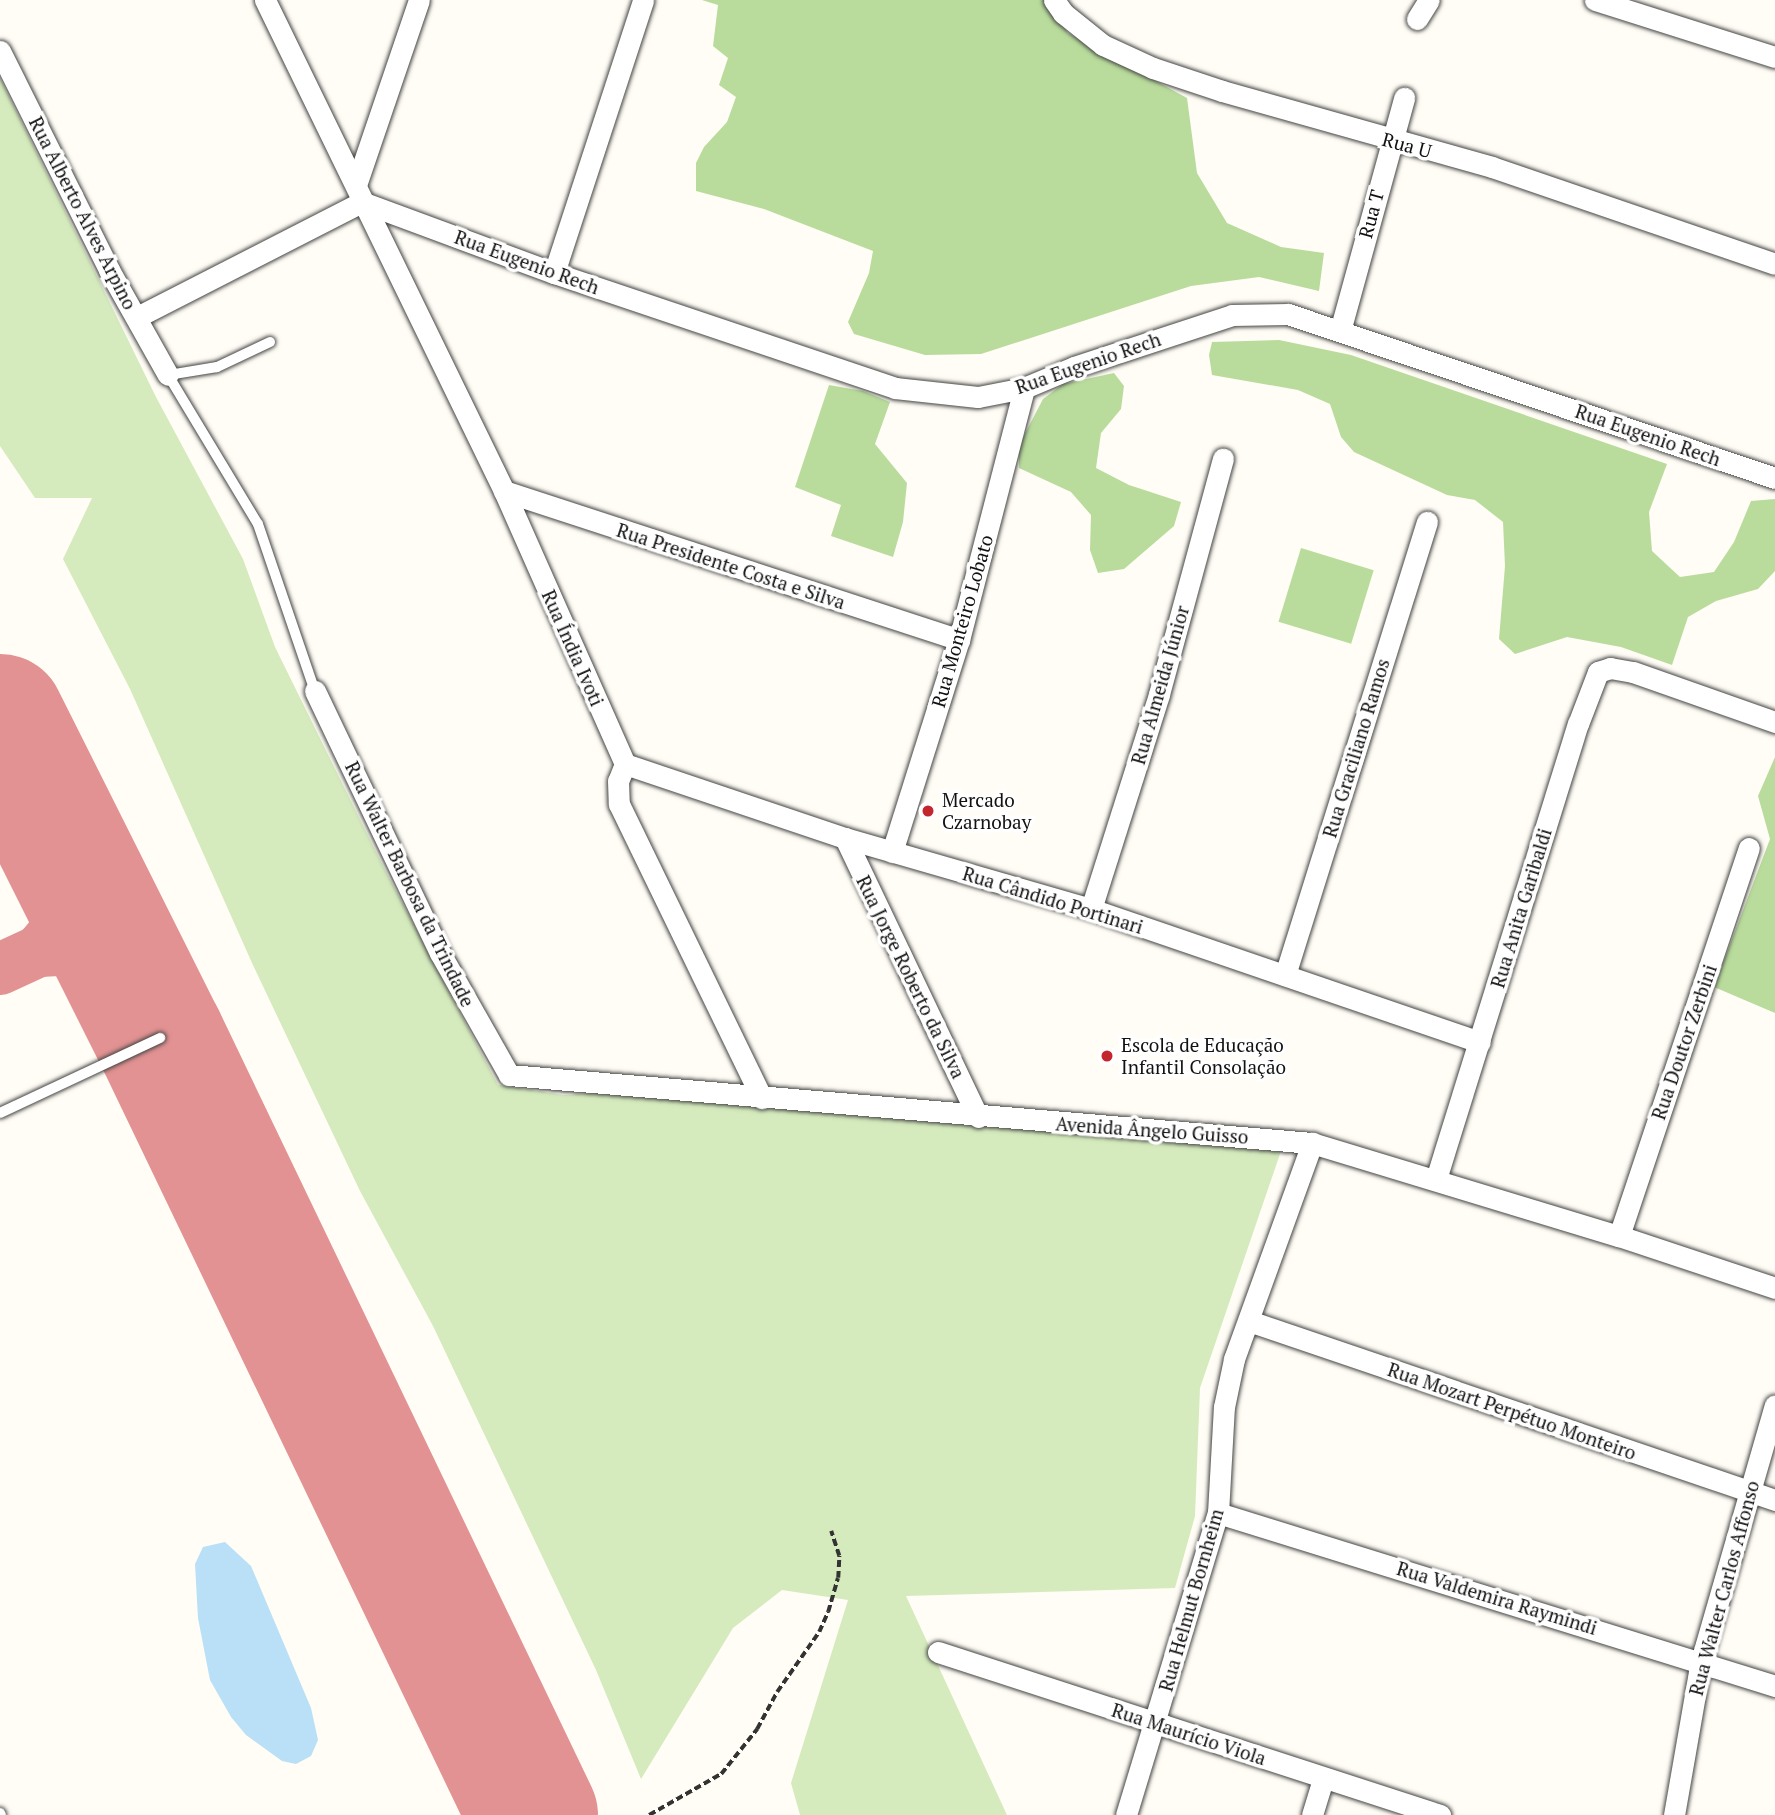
<!DOCTYPE html>
<meta charset="utf-8">
<style>
body{margin:0}
#map{position:relative;width:1775px;height:1815px;overflow:hidden;background:#fffdf5;font-family:"PT Serif",serif}
div>[style]{position:absolute}
.green>*{inset:0;background:#d5ebbd}
.forest>*{inset:0;background:#b9dc9c;transform-origin:0 0}
.water>*{inset:0;background:#b9e0f7}
.taxiway>*{height:52px;margin:-26px;padding:0 26px;transform-origin:26px;border-radius:26px;background:#e29292}
.runway>*{height:130px;margin:-65px;padding:0 65px;transform-origin:65px;border-radius:65px;background:#e29292}
.path>*{height:3.5px;margin-top:-1.75px;transform-origin:0;background:repeating-linear-gradient(90deg,#333 0 7px,transparent 0 10.5px)}
.roads{filter:drop-shadow(0 0 2px #444) drop-shadow(0 0 2px #444)}
.lane>*{height:10px;margin:-5px;padding:0 5px;transform-origin:5px;border-radius:5px;background:#fff}
.street>*{height:21px;margin:-10.5px;padding:0 10.5px;transform-origin:10.5px;border-radius:10.5px;background:#fff}
.dots>*{width:19px;height:19px;translate:-50% -50%;box-sizing:border-box;border:4px solid #fff;border-radius:50%}
span{translate:-50% -50%;white-space:nowrap;text-align:center;line-height:1.15;-webkit-text-stroke:7px #fff;paint-order:stroke}
.street-label{font-size:19px;color:#111}
.poi-label{font-size:19px;color:#111}
.left{translate:0 -50%;text-align:left}
</style>
<div id="map">
<div class="green">
<div style="clip-path:polygon(0 78px,156px 397px,243px 559px,275px 647px,384px 868px,498px 1085px,564px 1095px,595px 1093px,1281px 1151px,1200px 1388px,1195px 1516px,1175px 1588px,906px 1596px,1007px 1815px,800px 1815px,791px 1783px,848px 1600px,782px 1590px,733px 1628px,641px 1779px,596px 1670px,433px 1326px,360px 1191px,252px 963px,130px 689px,63px 559px,92px 498px,35px 498px,0 446px)"></div>
</div>
<div class="forest">
<div style="clip-path:polygon(702px 0,1044px 0,1068px 33px,1187px 98px,1197px 173px,1227px 223px,1281px 247px,1324px 253px,1319px 291px,1259px 277px,1191px 286px,981px 354px,925px 355px,854px 334px,848px 322px,869px 273px,873px 251px,764px 209px,696px 191px,696px 163px,704px 147px,727px 122px,736px 97px,719px 85px,728px 58px,713px 46px,718px 5px)"></div>
<div style="clip-path:polygon(1279px 340px,1351px 355px,1667px 464px,1649px 512px,1652px 551px,1680px 577px,1714px 572px,1734px 542px,1751px 501px,1775px 499px,1775px 571px,1758px 589px,1716px 601px,1688px 617px,1672px 665px,1621px 647px,1567px 637px,1515px 654px,1499px 639px,1505px 566px,1503px 522px,1475px 500px,1447px 495px,1354px 452px,1341px 437px,1330px 404px,1298px 390px,1212px 375px,1209px 355px,1212px 342px)"></div>
<div style="clip-path:polygon(1114px 373px,1124px 386px,1121px 409px,1101px 433px,1096px 468px,1129px 485px,1181px 502px,1174px 526px,1124px 569px,1098px 573px,1090px 550px,1091px 515px,1071px 492px,1019px 468px,1019px 445px,1043px 399px,1063px 384px)"></div>
<div style="clip-path:polygon(829px 385px,863px 391px,890px 402px,875px 444px,907px 483px,903px 522px,893px 557px,831px 536px,841px 505px,795px 487px)"></div>
<div style="left:1301px;top:548px;width:76px;height:77px;rotate:17deg"></div>
<div style="clip-path:polygon(1775px 757px,1775px 1013px,1714px 987px,1770px 839px,1758px 796px)"></div>
</div>
<div class="water">
<div style="clip-path:polygon(225px 1542px,251px 1566px,311px 1708px,318px 1740px,311px 1756px,296px 1764px,282px 1761px,246px 1735px,231px 1717px,210px 1680px,198px 1618px,195px 1564px,203px 1547px)"></div>
</div>
<div class="taxiway">
<div style="left:39px;top:951px;width:31px;rotate:-50deg"></div>
<div style="left:59px;top:927px;width:26px;rotate:-69deg"></div>
<div style="left:68px;top:903px;width:51px;rotate:-93.4deg"></div>
<div style="left:0;top:969px;width:43px;rotate:-24.8deg"></div>
<div style="left:39px;top:951px;width:34px;rotate:-3deg"></div>
<div style="left:73px;top:949px;width:33px;rotate:20deg"></div>
<div style="left:104px;top:960px;width:38px;rotate:40deg"></div>
</div>
<div class="runway">
<div style="left:0;top:719px;width:357px;rotate:63.4deg"></div>
<div style="left:160px;top:1038px;width:862px;rotate:64.36deg"></div>
</div>
<div class="path">
<div style="left:649px;top:1815px;width:83px;rotate:-29.7deg"></div>
<div style="left:721px;top:1774px;width:58px;rotate:-51.3deg"></div>
<div style="left:757px;top:1729px;width:42px;rotate:-61.6deg"></div>
<div style="left:777px;top:1692px;width:73px;rotate:-55deg"></div>
<div style="left:819px;top:1632px;width:22px;rotate:-66deg"></div>
<div style="left:828px;top:1612px;width:35px;rotate:-74deg"></div>
<div style="left:838px;top:1578px;width:22px;rotate:-87deg"></div>
<div style="left:839px;top:1556px;width:26px;rotate:-108deg"></div>
</div>
<div class="roads">
<div class="lane">
<div style="left:270px;top:342px;width:59px;rotate:154.7deg"></div>
<div style="left:217px;top:367px;width:50px;rotate:170.7deg"></div>
<div style="left:168px;top:375px;width:174px;rotate:58.9deg"></div>
<div style="left:258px;top:524px;width:176px;rotate:71.2deg"></div>
<div style="left:0;top:1113px;width:177px;rotate:-25.1deg"></div>
<div style="left:0;top:1813px;width:2px;rotate:63deg"></div>
</div>
<div class="street">
<div style="left:265px;top:0;width:546px;rotate:64.04deg"></div>
<div style="left:504px;top:491px;width:299px;rotate:66.1deg"></div>
<div style="left:625px;top:764px;width:18px;rotate:112deg"></div>
<div style="left:618px;top:781px;width:23px;rotate:88deg"></div>
<div style="left:619px;top:804px;width:327px;rotate:64.1deg"></div>
<div style="left:1054px;top:0;width:16px;rotate:55deg"></div>
<div style="left:1063px;top:13px;width:51px;rotate:38.7deg"></div>
<div style="left:1103px;top:45px;width:55px;rotate:24.7deg"></div>
<div style="left:1153px;top:68px;width:73px;rotate:18.4deg"></div>
<div style="left:1222px;top:91px;width:280px;rotate:15.7deg"></div>
<div style="left:1492px;top:167px;width:299px;rotate:18.9deg"></div>
<div style="left:1595px;top:0;width:189px;rotate:17.6deg"></div>
<div style="left:1417px;top:19px;width:22px;rotate:-58deg"></div>
<div style="left:0;top:51px;width:245px;rotate:63.5deg"></div>
<div style="left:109px;top:270px;width:120px;rotate:60.7deg"></div>
<div style="left:356px;top:185px;width:195px;rotate:-71.2deg"></div>
<div style="left:362px;top:202px;width:205px;rotate:20.3deg"></div>
<div style="left:554px;top:273px;width:360px;rotate:18.6deg"></div>
<div style="left:895px;top:388px;width:83px;rotate:6.2deg"></div>
<div style="left:978px;top:397px;width:47px;rotate:-11.1deg"></div>
<div style="left:1024px;top:388px;width:54px;rotate:-22.8deg"></div>
<div style="left:1074px;top:367px;width:166px;rotate:-18.2deg"></div>
<div style="left:1232px;top:315px;width:56px;rotate:-1deg"></div>
<div style="left:1288px;top:314px;width:514px;rotate:18.61deg"></div>
<div style="left:554px;top:273px;width:287px;rotate:-71.9deg"></div>
<div style="left:137px;top:317px;width:253px;rotate:-27.1deg"></div>
<div style="left:1340px;top:331px;width:242px;rotate:-74.6deg"></div>
<div style="left:504px;top:491px;width:479px;rotate:18.1deg"></div>
<div style="left:315px;top:691px;width:290px;rotate:64.5deg"></div>
<div style="left:440px;top:953px;width:140px;rotate:60.5deg"></div>
<div style="left:509px;top:1075px;width:806px;rotate:4.84deg"></div>
<div style="left:1312px;top:1143px;width:321px;rotate:16.9deg"></div>
<div style="left:1619px;top:1236px;width:164px;rotate:18.4deg"></div>
<div style="left:625px;top:764px;width:232px;rotate:18.6deg"></div>
<div style="left:845px;top:838px;width:256px;rotate:16.1deg"></div>
<div style="left:1091px;top:909px;width:411px;rotate:18.9deg"></div>
<div style="left:845px;top:838px;width:309px;rotate:64.5deg"></div>
<div style="left:892px;top:852px;width:222px;rotate:-72.5deg"></div>
<div style="left:959px;top:640px;width:260px;rotate:-75.5deg"></div>
<div style="left:1091px;top:909px;width:225px;rotate:-72.4deg"></div>
<div style="left:1159px;top:694px;width:244px;rotate:-74.8deg"></div>
<div style="left:1285px;top:975px;width:475px;rotate:-72.6deg"></div>
<div style="left:1436px;top:1179px;width:477px;rotate:-72.7deg"></div>
<div style="left:1578px;top:724px;width:56px;rotate:-69deg"></div>
<div style="left:1598px;top:672px;width:13px;rotate:-18deg"></div>
<div style="left:1610px;top:668px;width:23px;rotate:10deg"></div>
<div style="left:1633px;top:672px;width:151px;rotate:19.4deg"></div>
<div style="left:1619px;top:1236px;width:409px;rotate:-71.5deg"></div>
<div style="left:1249px;top:1321px;width:556px;rotate:18.79deg"></div>
<div style="left:1218px;top:1513px;width:583px;rotate:17.25deg"></div>
<div style="left:938px;top:1652px;width:528px;rotate:17.99deg"></div>
<div style="left:1126px;top:1815px;width:316px;rotate:-73.1deg"></div>
<div style="left:1218px;top:1513px;width:106px;rotate:-86.8deg"></div>
<div style="left:1224px;top:1407px;width:49px;rotate:-78.2deg"></div>
<div style="left:1234px;top:1359px;width:230px;rotate:-70.1deg"></div>
<div style="left:1312px;top:1815px;width:39px;rotate:-73deg"></div>
<div style="left:1674px;top:1815px;width:156px;rotate:-80.1deg"></div>
<div style="left:1701px;top:1661px;width:266px;rotate:-73.9deg"></div>
</div>
</div>
<div class="dots">
<div style="left:928px;top:811px;background:#c4262e"></div>
<div style="left:1107px;top:1056px;background:#c4262e"></div>
</div>
<div class="street-label">
<span style="left:1407px;top:145px;rotate:15deg">Rua U</span>
<span style="left:83px;top:213px;rotate:63deg">Rua Alberto Alves Arpino</span>
<span style="left:1371px;top:214px;rotate:-75deg">Rua T</span>
<span style="left:527px;top:262px;rotate:20deg">Rua Eugenio Rech</span>
<span style="left:1088px;top:363px;rotate:-19deg">Rua Eugenio Rech</span>
<span style="left:1648px;top:435px;rotate:19deg">Rua Eugenio Rech</span>
<span style="left:731px;top:566px;rotate:18deg">Rua Presidente Costa e Silva</span>
<span style="left:962px;top:621px;rotate:-74deg">Rua Monteiro Lobato</span>
<span style="left:573px;top:648px;rotate:66deg">Rua Índia Ivoti</span>
<span style="left:1160px;top:685px;rotate:-74deg">Rua Almeida Júnior</span>
<span style="left:1356px;top:748px;rotate:-73deg">Rua Graciliano Ramos</span>
<span style="left:410px;top:884px;rotate:64deg">Rua Walter Barbosa da Trindade</span>
<span style="left:1053px;top:900px;rotate:17deg">Rua Cândido Portinari</span>
<span style="left:1521px;top:908px;rotate:-73deg">Rua Anita Garibaldi</span>
<span style="left:911px;top:977px;rotate:64deg">Rua Jorge Roberto da Silva</span>
<span style="left:1684px;top:1042px;rotate:-71deg">Rua Doutor Zerbini</span>
<span style="left:1152px;top:1130px;rotate:4deg">Avenida Ângelo Guisso</span>
<span style="left:1512px;top:1411px;rotate:19deg">Rua Mozart Perpétuo Monteiro</span>
<span style="left:1724px;top:1588px;rotate:-75deg">Rua Walter Carlos Affonso</span>
<span style="left:1497px;top:1598px;rotate:17deg">Rua Valdemira Raymindi</span>
<span style="left:1191px;top:1600px;rotate:-74deg">Rua Helmut Bornheim</span>
<span style="left:1189px;top:1734px;rotate:18deg">Rua Maurício Viola</span>
</div>
<div class="poi-label">
<span class="left" style="left:942px;top:811px">Mercado<br>Czarnobay</span>
<span class="left" style="left:1121px;top:1056px">Escola de Educação<br>Infantil Consolação</span>
</div>
</div>
